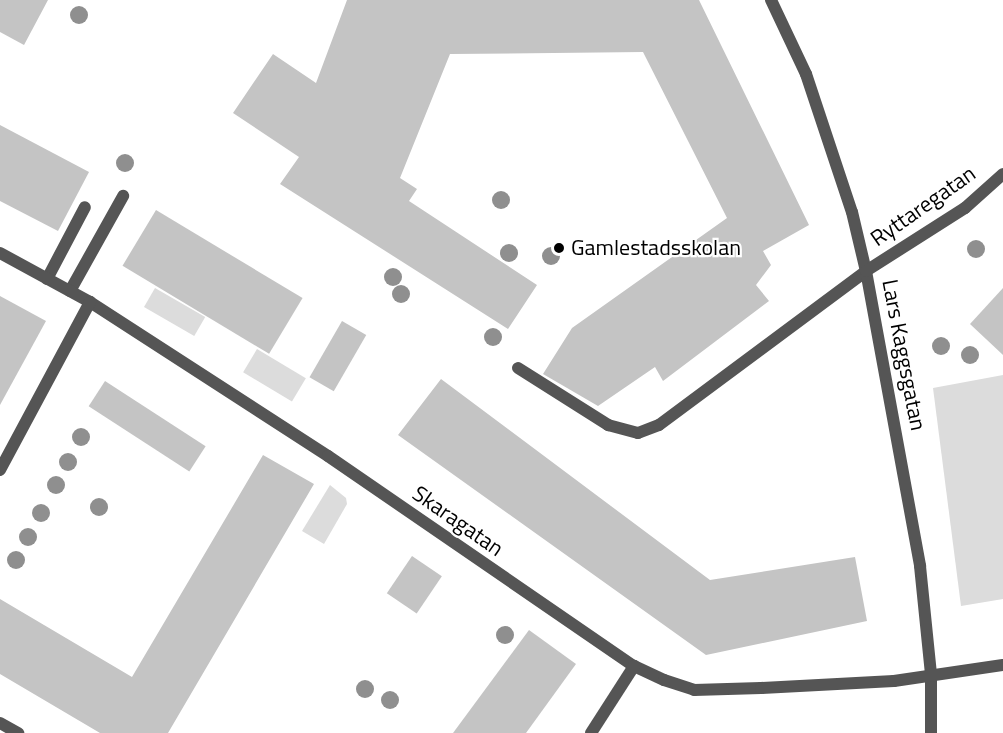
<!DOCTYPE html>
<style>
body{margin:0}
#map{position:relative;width:1003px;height:733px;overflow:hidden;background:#fff;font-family:"Titillium Web",sans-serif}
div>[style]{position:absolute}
.green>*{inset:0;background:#dcdcdc;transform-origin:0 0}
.building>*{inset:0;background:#c4c4c4;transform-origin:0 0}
.service>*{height:12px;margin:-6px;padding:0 6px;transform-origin:6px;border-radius:6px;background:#555}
.minor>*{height:12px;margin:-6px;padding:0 6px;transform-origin:6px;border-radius:6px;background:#555}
.trees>*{width:18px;height:18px;margin:-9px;border-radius:50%;background:#8f8f8f}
.dots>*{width:16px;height:16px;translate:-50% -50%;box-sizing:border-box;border:3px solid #fff;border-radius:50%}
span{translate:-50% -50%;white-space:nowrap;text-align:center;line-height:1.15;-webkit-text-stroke:4.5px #fff;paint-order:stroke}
.street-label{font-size:22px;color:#000}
.poi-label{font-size:22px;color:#000}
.left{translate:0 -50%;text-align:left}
</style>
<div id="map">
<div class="green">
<div style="left:155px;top:288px;width:58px;height:22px;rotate:30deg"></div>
<div style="left:257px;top:349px;width:57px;height:27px;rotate:31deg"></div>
<div style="clip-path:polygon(1003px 375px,1003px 599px,961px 606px,933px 388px)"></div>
<div style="clip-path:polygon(330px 485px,346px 498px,347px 504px,324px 544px,302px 531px)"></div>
</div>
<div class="building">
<div style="clip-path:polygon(0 0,48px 0,24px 45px,0 32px)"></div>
<div style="clip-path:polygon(347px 0,699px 0,809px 225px,763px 251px,771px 265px,756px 285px,769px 301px,663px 381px,655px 367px,598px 406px,543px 374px,572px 328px,727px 218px,643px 52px,450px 54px,400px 178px,417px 189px,409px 201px,537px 285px,508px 329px,280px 184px,299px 157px,233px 113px,273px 54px,316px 83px)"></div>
<div style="clip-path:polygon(0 125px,89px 172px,58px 231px,0 201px)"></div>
<div style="left:156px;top:210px;width:171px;height:65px;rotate:31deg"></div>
<div style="clip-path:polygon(1003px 288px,1003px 355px,970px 324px)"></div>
<div style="clip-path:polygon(0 296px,46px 321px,0 405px)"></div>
<div style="left:342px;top:321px;width:28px;height:65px;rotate:30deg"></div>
<div style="clip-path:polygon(441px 379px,710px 580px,855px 557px,867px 621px,706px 655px,398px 435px)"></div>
<div style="left:105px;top:381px;width:120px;height:30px;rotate:33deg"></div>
<div style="clip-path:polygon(263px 455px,314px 484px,168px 733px,100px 733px,0 674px,0 599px,132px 677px)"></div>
<div style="left:412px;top:556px;width:36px;height:45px;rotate:34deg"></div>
<div style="clip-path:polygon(529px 630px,576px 664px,526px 733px,453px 733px)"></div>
</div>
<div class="service">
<div style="left:47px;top:279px;width:81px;rotate:-62.2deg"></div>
<div style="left:70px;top:291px;width:109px;rotate:-60.8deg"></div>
<div style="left:518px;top:368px;width:107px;rotate:32.3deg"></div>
<div style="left:608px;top:425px;width:31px;rotate:15deg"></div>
<div style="left:638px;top:433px;width:22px;rotate:-21deg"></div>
<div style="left:659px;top:425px;width:258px;rotate:-36.6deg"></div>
</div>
<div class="minor">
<div style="left:771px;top:0;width:82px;rotate:64.7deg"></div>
<div style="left:806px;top:74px;width:145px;rotate:71.6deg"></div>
<div style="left:852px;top:212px;width:61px;rotate:76.7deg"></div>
<div style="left:866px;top:271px;width:300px;rotate:79.6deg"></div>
<div style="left:920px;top:566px;width:109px;rotate:84.2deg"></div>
<div style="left:931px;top:674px;width:59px;rotate:90deg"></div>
<div style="left:0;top:253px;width:102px;rotate:28.6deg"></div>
<div style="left:90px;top:302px;width:283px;rotate:32.9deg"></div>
<div style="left:328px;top:456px;width:371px;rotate:34.5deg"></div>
<div style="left:634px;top:666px;width:33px;rotate:25deg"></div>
<div style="left:664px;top:680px;width:32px;rotate:18deg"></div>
<div style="left:694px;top:690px;width:67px;rotate:-1.7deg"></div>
<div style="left:761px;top:688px;width:133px;rotate:-3deg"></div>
<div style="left:894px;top:681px;width:110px;rotate:-8.4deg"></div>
<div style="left:866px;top:271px;width:117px;rotate:-32.5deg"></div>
<div style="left:965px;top:208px;width:51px;rotate:-41.8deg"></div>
<div style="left:0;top:470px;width:191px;rotate:-61.8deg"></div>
<div style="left:0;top:723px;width:21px;rotate:29deg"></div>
<div style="left:591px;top:733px;width:80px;rotate:-57.3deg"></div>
</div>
<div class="trees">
<div style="left:79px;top:15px"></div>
<div style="left:125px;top:163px"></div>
<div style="left:501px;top:200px"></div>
<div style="left:976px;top:249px"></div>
<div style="left:509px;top:253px"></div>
<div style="left:551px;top:256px"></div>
<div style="left:393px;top:277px"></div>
<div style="left:401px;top:294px"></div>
<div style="left:493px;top:337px"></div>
<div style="left:941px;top:346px"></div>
<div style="left:970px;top:355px"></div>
<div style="left:81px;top:437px"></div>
<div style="left:68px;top:462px"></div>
<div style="left:56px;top:485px"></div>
<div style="left:99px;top:507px"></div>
<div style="left:41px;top:513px"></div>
<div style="left:28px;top:537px"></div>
<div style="left:16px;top:560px"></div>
<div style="left:505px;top:635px"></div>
<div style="left:365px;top:689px"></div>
<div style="left:390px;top:700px"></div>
</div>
<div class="dots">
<div style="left:559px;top:248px;background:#000"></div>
</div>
<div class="street-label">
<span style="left:923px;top:206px;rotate:-35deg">Ryttaregatan</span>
<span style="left:904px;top:355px;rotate:79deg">Lars Kaggsgatan</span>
<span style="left:458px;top:521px;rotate:35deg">Skaragatan</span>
</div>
<div class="poi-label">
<span class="left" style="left:571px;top:248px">Gamlestadsskolan</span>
</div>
</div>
